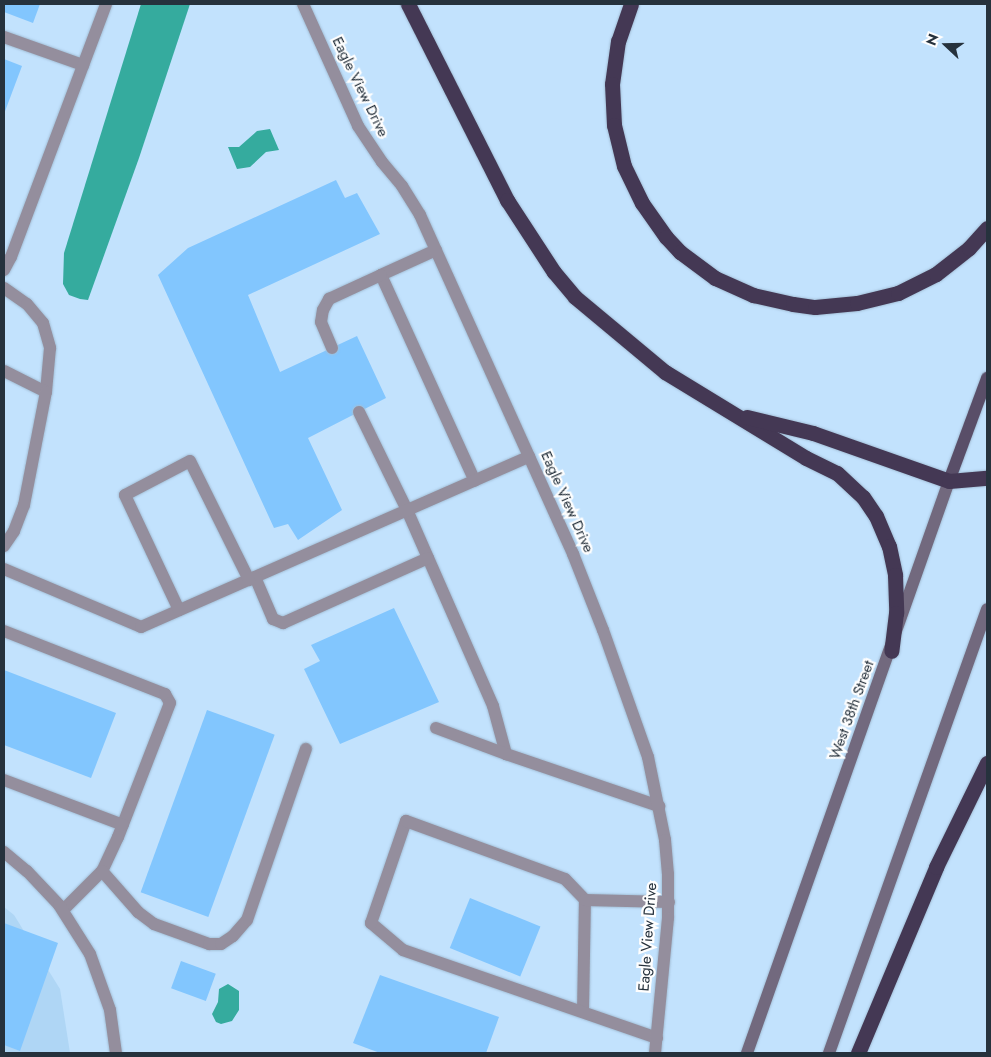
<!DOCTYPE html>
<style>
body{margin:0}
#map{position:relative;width:991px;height:1057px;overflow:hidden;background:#c2e2fd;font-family:Jost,sans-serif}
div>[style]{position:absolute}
.built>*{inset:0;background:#afd6f5}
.water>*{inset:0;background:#35ab9e}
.building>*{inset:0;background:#82c6fe;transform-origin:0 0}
.roads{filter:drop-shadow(0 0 1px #a3bfd7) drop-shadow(0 0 1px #a3bfd7)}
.lane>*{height:12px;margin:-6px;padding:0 6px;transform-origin:6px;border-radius:6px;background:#948e9d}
.street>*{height:12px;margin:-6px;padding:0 6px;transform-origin:6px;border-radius:6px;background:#948e9d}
.secondary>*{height:12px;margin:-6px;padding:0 6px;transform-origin:6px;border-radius:6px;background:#72697e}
.primary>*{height:12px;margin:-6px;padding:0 6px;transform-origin:6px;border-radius:6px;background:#594e68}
.highway>*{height:15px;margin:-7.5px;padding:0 7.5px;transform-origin:7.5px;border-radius:7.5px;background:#443854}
span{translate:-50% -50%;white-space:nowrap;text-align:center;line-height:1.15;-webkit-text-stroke:4.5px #fefefe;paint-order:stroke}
.street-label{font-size:15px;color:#26323d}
.frame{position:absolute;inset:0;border:5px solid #26323d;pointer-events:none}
.north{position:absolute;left:921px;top:20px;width:50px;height:50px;-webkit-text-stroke:4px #fefefe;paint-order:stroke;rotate:291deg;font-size:14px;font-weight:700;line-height:20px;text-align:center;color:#26323d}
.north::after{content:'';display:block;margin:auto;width:18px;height:22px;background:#26323d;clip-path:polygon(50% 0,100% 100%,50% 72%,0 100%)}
</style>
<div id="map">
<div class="built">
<div style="clip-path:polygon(4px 907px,14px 915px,60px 989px,70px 1053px,4px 1053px)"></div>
</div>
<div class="water">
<div style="clip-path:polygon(141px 4px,190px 4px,139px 158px,88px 300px,80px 299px,69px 295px,63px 284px,64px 253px)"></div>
<div style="clip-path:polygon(270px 129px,279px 150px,266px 152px,250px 167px,237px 169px,228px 147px,239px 147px,257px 131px)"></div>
<div style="clip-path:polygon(228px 984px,239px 991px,239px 1010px,232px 1021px,221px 1024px,216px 1022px,212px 1014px,218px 1002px,219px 989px)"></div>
</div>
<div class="building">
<div style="clip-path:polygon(4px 4px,40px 4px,33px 23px,4px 12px)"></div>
<div style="clip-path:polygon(4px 59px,22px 66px,4px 114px)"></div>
<div style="clip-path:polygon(336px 180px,345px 198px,357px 193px,380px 234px,248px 295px,280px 372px,357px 336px,386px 398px,308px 438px,342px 510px,298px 540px,288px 524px,274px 528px,158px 275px,188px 248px)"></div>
<div style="clip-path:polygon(394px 608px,439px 702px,340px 744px,304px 669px,320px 661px,311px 645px)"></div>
<div style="clip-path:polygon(4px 670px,116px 713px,91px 778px,4px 745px)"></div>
<div style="left:207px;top:710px;width:72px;height:194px;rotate:20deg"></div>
<div style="left:470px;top:898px;width:76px;height:54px;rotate:22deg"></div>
<div style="clip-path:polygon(4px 923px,58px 943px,20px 1051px,4px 1045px)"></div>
<div style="left:181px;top:961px;width:37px;height:29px;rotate:20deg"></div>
<div style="clip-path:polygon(380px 975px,499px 1017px,486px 1053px,380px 1053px,353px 1043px)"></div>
</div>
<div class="roads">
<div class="lane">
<div style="left:4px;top:37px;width:84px;rotate:19.5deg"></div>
<div style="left:436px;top:250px;width:60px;rotate:155.6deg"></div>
<div style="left:381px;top:275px;width:226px;rotate:65.5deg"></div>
<div style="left:4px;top:270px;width:15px;rotate:-62deg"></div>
<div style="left:11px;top:257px;width:270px;rotate:-69.4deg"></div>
<div style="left:4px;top:288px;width:28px;rotate:35deg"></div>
<div style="left:27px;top:304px;width:25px;rotate:50deg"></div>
<div style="left:43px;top:323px;width:26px;rotate:74deg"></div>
<div style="left:50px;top:348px;width:44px;rotate:95.2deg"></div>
<div style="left:46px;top:392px;width:47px;rotate:-153.4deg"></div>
<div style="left:332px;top:348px;width:28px;rotate:-113deg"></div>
<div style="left:321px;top:322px;width:12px;rotate:-81deg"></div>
<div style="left:323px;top:310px;width:13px;rotate:-61deg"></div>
<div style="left:329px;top:299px;width:57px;rotate:-24.8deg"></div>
<div style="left:359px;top:412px;width:109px;rotate:63.9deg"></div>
<div style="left:407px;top:510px;width:214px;rotate:66.3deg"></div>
<div style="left:493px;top:706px;width:50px;rotate:74.8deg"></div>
<div style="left:506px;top:754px;width:162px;rotate:18.8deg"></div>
<div style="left:4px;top:569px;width:149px;rotate:22.9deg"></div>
<div style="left:141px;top:627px;width:424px;rotate:-23.7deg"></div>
<div style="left:255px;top:577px;width:46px;rotate:66.8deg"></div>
<div style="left:273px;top:619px;width:11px;rotate:22deg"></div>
<div style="left:283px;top:623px;width:159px;rotate:-24.1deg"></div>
<div style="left:179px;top:610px;width:127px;rotate:-115.2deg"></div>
<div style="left:125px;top:495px;width:73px;rotate:-27.6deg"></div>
<div style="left:190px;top:461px;width:133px;rotate:63.6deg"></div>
<div style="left:4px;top:631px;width:173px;rotate:21.4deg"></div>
<div style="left:165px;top:694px;width:10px;rotate:61deg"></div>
<div style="left:170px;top:703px;width:144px;rotate:111.2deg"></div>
<div style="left:118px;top:837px;width:38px;rotate:115deg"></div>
<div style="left:102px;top:871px;width:55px;rotate:135deg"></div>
<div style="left:436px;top:728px;width:75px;rotate:20.4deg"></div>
<div style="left:4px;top:780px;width:127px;rotate:20.7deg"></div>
<div style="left:102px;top:871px;width:55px;rotate:48.7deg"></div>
<div style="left:138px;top:912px;width:20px;rotate:37deg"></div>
<div style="left:154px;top:924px;width:59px;rotate:20deg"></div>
<div style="left:209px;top:944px;width:12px"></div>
<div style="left:221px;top:944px;width:14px;rotate:-34deg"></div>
<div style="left:233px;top:936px;width:21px;rotate:-49deg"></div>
<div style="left:247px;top:920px;width:181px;rotate:-71deg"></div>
<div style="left:583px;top:1012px;width:112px;rotate:-89deg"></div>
<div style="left:657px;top:1038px;width:269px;rotate:-160.9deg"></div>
<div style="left:403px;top:950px;width:42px;rotate:-139.8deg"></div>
<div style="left:371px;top:923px;width:108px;rotate:-71.1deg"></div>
<div style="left:406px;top:821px;width:169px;rotate:20deg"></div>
<div style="left:565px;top:879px;width:29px;rotate:46deg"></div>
<div style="left:585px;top:900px;width:84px;rotate:1.4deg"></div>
</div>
<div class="street">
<div style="left:303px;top:4px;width:134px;rotate:65.7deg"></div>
<div style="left:358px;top:126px;width:43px;rotate:56.3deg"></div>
<div style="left:382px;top:162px;width:31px;rotate:50deg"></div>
<div style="left:402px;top:186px;width:34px;rotate:58deg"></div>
<div style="left:420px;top:215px;width:372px;rotate:65.7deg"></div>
<div style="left:573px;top:554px;width:82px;rotate:68.5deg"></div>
<div style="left:603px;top:630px;width:135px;rotate:70.5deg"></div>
<div style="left:648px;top:757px;width:85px;rotate:78.4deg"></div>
<div style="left:665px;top:840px;width:34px;rotate:85deg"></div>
<div style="left:668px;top:874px;width:44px;rotate:90deg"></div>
<div style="left:668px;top:918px;width:136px;rotate:95.5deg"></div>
<div style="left:4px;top:546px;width:18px;rotate:-56deg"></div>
<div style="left:14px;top:531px;width:28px;rotate:-69deg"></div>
<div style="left:24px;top:505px;width:115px;rotate:-79deg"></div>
<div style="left:4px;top:852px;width:30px;rotate:40deg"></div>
<div style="left:27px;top:871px;width:47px;rotate:46.7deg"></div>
<div style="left:59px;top:905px;width:58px;rotate:57.7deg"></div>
<div style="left:90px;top:954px;width:59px;rotate:70.3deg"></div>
<div style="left:110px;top:1010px;width:43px;rotate:82.1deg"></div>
</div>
<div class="secondary">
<div style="left:747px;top:1053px;width:607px;rotate:-70.55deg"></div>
<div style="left:829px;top:1053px;width:471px;rotate:-70.4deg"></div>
</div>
<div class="primary">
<div style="left:949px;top:481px;width:110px;rotate:-69.7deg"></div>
</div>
<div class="highway">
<div style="left:408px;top:4px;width:220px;rotate:63.2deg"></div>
<div style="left:507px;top:200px;width:86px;rotate:56.9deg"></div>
<div style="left:554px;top:272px;width:33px;rotate:50deg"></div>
<div style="left:575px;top:297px;width:117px;rotate:39.8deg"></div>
<div style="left:665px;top:372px;width:165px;rotate:31.4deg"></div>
<div style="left:806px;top:458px;width:34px;rotate:26deg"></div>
<div style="left:837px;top:473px;width:35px;rotate:43deg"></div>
<div style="left:863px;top:497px;width:23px;rotate:56deg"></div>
<div style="left:876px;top:516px;width:33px;rotate:67deg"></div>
<div style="left:889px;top:546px;width:30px;rotate:78deg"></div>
<div style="left:895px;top:575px;width:38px;rotate:88deg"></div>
<div style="left:896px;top:613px;width:38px;rotate:97deg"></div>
<div style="left:631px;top:4px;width:39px;rotate:109deg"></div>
<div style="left:618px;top:41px;width:43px;rotate:97.9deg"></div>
<div style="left:612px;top:84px;width:41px;rotate:87.2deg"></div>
<div style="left:614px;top:125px;width:42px;rotate:76.3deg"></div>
<div style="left:624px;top:166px;width:41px;rotate:64.1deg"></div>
<div style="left:642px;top:203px;width:42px;rotate:54.8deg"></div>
<div style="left:666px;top:237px;width:21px;rotate:47deg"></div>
<div style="left:680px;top:252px;width:44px;rotate:36.6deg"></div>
<div style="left:715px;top:278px;width:42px;rotate:24.1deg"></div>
<div style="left:753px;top:295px;width:41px;rotate:12.7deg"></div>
<div style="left:793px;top:304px;width:22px;rotate:8deg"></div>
<div style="left:815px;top:307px;width:42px;rotate:-5.4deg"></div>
<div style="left:857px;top:303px;width:42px;rotate:-13.7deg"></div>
<div style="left:898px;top:293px;width:42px;rotate:-26.6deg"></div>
<div style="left:936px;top:274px;width:42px;rotate:-38.2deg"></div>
<div style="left:969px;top:248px;width:27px;rotate:-48deg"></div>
<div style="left:747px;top:417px;width:68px;rotate:13.6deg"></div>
<div style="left:813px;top:433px;width:144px;rotate:19.4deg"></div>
<div style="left:949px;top:481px;width:38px;rotate:-5deg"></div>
<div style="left:858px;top:1053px;width:202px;rotate:-67.2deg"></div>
<div style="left:936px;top:867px;width:116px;rotate:-63.9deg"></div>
</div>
</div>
<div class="street-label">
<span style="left:360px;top:87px;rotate:64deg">Eagle View Drive</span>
<span style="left:567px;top:502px;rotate:66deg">Eagle View Drive</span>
<span style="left:852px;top:710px;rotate:-70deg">West 38th Street</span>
<span style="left:648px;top:937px;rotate:-86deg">Eagle View Drive</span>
</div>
<div class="frame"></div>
<div class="north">N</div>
</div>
